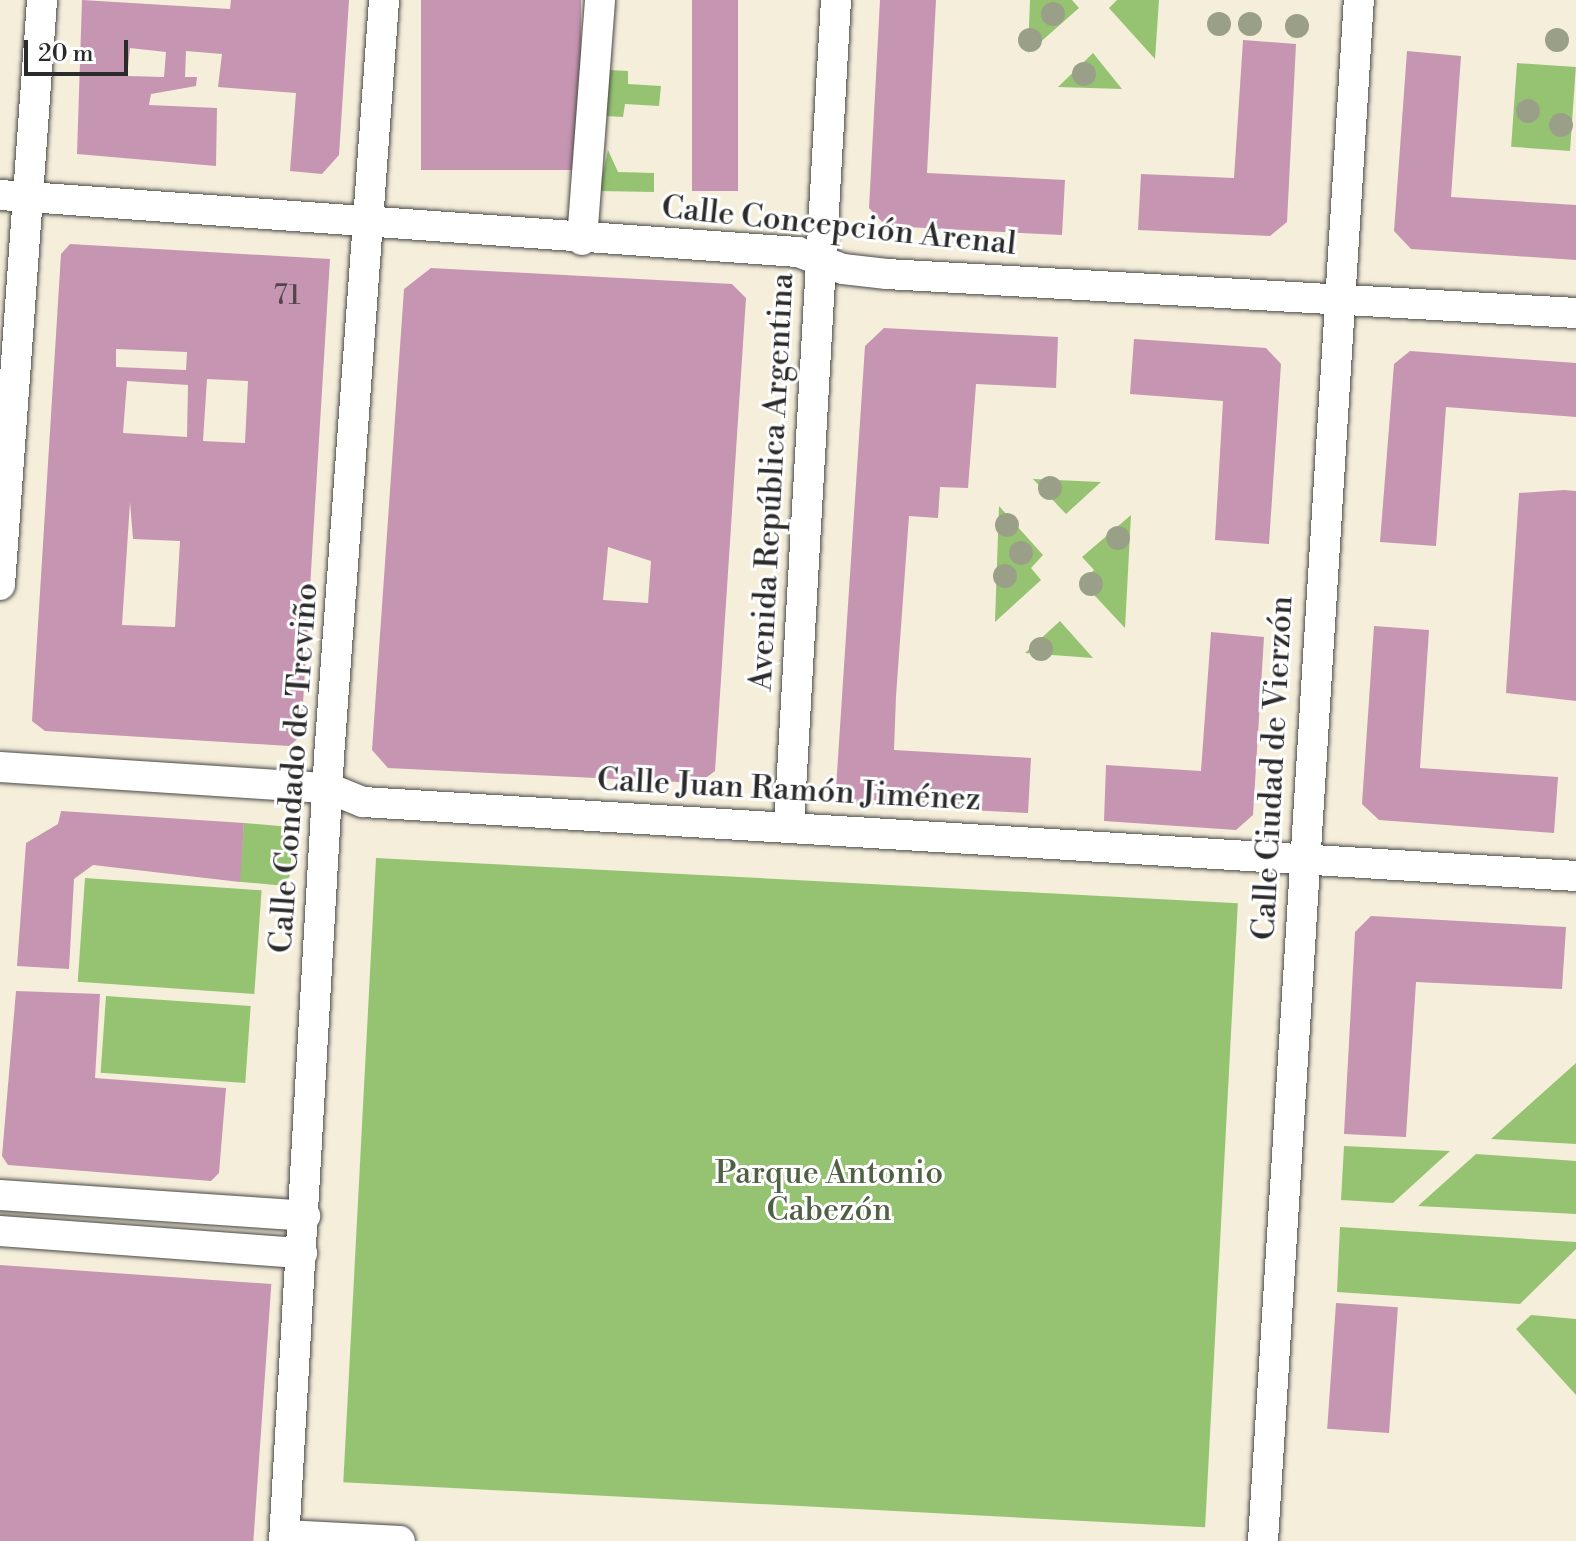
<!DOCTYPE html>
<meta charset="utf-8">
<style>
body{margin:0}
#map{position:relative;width:1576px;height:1541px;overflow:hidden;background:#f5eedb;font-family:"Libre Bodoni",serif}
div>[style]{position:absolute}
.green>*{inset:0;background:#96c372;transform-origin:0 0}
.building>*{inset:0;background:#c695b1;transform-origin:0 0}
.roads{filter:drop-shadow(0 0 2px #494845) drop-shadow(0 0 2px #494845)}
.street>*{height:30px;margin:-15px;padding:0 15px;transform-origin:15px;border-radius:15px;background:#fff}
.trees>*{width:24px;height:24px;margin:-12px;border-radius:50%;background:#9aa088}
span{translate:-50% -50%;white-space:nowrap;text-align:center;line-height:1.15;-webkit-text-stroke:6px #fff;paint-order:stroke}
.number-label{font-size:28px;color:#52464c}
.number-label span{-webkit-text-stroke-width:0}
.street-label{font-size:32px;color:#2b2b2b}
.park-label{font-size:32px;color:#506044}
.scale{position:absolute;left:24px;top:40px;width:104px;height:36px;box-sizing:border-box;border:4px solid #2b2b2b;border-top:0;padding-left:10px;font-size:24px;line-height:28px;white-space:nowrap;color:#2b2b2b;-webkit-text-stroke:6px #fff;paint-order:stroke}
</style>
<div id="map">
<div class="green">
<div style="clip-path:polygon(1030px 0,1072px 0,1079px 8px,1028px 53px)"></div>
<div style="clip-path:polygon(1117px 0,1159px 0,1155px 59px,1109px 8px)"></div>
<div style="clip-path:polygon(1093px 53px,1122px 89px,1058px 87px)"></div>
<div style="left:1517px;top:63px;width:59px;height:84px;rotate:4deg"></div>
<div style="clip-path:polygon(609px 70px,628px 71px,628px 84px,661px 86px,659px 106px,625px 104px,623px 117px,606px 116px)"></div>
<div style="clip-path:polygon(608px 150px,618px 172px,654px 173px,654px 192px,599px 191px)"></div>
<div style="clip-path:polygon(1033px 479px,1101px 482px,1066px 514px)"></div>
<div style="clip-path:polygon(999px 506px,1043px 555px,1031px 568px,1041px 580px,995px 622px)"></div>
<div style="clip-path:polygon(1131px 515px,1125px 628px,1082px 582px,1094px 570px,1082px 557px)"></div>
<div style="clip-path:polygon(1060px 621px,1093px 658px,1025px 653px)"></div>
<div style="left:244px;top:823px;width:50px;height:59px;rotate:5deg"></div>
<div style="left:376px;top:858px;width:863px;height:625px;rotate:3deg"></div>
<div style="left:85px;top:878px;width:177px;height:104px;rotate:4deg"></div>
<div style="left:106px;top:996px;width:145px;height:77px;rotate:4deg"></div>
<div style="clip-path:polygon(1576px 1063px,1576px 1144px,1491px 1139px)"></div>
<div style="clip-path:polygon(1344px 1146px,1450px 1151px,1393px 1203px,1341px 1200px)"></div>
<div style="clip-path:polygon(1476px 1154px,1576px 1161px,1576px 1214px,1418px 1206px)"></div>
<div style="clip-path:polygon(1340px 1227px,1576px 1242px,1576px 1249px,1520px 1304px,1337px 1292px)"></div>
<div style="clip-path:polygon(1531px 1315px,1576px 1319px,1576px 1395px,1516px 1329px)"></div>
</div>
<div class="building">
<div style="clip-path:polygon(evenodd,82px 0,230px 9px,231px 0,349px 0,339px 155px,322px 174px,290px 171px,296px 93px,218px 87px,222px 54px,186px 51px,185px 77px,197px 77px,196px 86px,151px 94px,149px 105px,217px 108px,216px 166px,77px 154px,82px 0,130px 48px,166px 52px,164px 77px,127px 76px,130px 48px)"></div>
<div style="left:421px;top:0;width:160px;height:170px"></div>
<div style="left:692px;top:0;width:46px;height:191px"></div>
<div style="clip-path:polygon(880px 0,936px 0,927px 173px,1065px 180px,1062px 235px,886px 226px,869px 208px)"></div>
<div style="clip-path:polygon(1243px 40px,1296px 44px,1287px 222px,1270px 236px,1138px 230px,1141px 174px,1234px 178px)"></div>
<div style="clip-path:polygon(1407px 51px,1461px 56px,1451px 197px,1576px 205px,1576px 260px,1411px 249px,1394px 231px)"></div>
<div style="clip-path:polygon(evenodd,70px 244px,330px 259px,301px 736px,289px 746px,45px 731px,32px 721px,61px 254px,70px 244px,116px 349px,187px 352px,186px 370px,116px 367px,116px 349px,70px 244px,207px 379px,248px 381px,245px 443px,203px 441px,207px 379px,70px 244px,127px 381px,188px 385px,187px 437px,123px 433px,127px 381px,70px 244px,130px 502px,133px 539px,180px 541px,175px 627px,122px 625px,130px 502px)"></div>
<div style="clip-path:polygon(evenodd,431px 268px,732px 284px,746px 298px,715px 771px,699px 783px,388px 768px,372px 750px,404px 289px,431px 268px,608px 547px,651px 561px,648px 603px,603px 600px,608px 547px)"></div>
<div style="clip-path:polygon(884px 328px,1058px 337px,1056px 388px,976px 384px,968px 488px,940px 487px,938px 518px,909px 516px,896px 696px,894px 750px,1031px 758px,1028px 813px,851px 804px,836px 788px,865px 346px)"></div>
<div style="clip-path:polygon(1134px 339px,1266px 348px,1281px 364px,1269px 544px,1215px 540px,1223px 401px,1130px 394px)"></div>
<div style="clip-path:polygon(1410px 351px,1576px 363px,1576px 417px,1446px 407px,1436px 546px,1380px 542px,1394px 364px)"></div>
<div style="clip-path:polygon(1564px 490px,1576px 491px,1576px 701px,1506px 693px,1519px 493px)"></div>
<div style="clip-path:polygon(1374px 626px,1429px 630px,1420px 768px,1558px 777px,1554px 833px,1379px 820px,1362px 804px)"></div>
<div style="clip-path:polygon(1211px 632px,1264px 637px,1253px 815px,1236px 830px,1104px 821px,1106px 765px,1201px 771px)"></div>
<div style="clip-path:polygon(61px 811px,244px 823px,240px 882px,93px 865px,74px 879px,69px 969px,17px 966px,26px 843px,58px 824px)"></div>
<div style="clip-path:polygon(1371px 916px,1566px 927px,1562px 989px,1416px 982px,1406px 1137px,1344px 1134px,1355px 932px)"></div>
<div style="clip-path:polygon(16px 991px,100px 994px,95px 1078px,226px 1088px,219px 1173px,211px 1181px,8px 1165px,2px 1156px)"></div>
<div style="left:0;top:1265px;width:272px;height:276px;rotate:4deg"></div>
<div style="left:1336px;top:1303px;width:62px;height:126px;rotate:4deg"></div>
</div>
<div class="roads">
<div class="street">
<div style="left:0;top:195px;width:800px;rotate:4.09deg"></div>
<div style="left:798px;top:252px;width:48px;rotate:20.7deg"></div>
<div style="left:843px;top:269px;width:44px;rotate:6.5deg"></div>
<div style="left:887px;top:274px;width:690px;rotate:3.24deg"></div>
<div style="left:582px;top:240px;width:241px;rotate:-85.7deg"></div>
<div style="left:0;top:585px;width:587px;rotate:-85.89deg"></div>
<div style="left:0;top:767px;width:329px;rotate:3.7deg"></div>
<div style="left:328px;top:788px;width:38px;rotate:22deg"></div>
<div style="left:363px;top:802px;width:1215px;rotate:3.49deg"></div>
<div style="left:789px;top:825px;width:826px;rotate:-86.74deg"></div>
<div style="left:0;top:1195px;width:306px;rotate:3.9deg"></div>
<div style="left:0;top:1231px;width:303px;rotate:4.2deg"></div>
<div style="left:285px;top:1535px;width:115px;rotate:3deg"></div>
<div style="left:284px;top:1541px;width:785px;rotate:-86.71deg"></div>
<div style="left:329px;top:757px;width:759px;rotate:-85.84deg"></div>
<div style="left:1263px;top:1541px;width:1544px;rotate:-86.44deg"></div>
</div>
</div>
<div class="trees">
<div style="left:1053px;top:14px"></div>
<div style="left:1219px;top:24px"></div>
<div style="left:1250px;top:24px"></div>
<div style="left:1297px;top:26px"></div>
<div style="left:1030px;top:40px"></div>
<div style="left:1557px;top:40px"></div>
<div style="left:1084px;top:74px"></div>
<div style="left:1528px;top:111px"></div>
<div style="left:1561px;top:125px"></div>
<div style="left:1050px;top:488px"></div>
<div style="left:1007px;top:525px"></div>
<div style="left:1118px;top:538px"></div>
<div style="left:1021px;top:553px"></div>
<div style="left:1005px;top:576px"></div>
<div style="left:1091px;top:584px"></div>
<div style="left:1041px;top:649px"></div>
</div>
<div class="number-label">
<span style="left:287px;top:296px">71</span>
</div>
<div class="street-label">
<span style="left:839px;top:226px;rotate:6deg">Calle Concepción Arenal</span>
<span style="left:772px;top:482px;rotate:-87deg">Avenida República Argentina</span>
<span style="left:294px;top:768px;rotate:-86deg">Calle Condado de Treviño</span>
<span style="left:1273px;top:768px;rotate:-87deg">Calle Ciudad de Vierzón</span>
<span style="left:789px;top:790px;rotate:3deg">Calle Juan Ramón Jiménez</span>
</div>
<div class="park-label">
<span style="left:829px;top:1192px">Parque Antonio<br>Cabezón</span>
</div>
<div class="scale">20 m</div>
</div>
